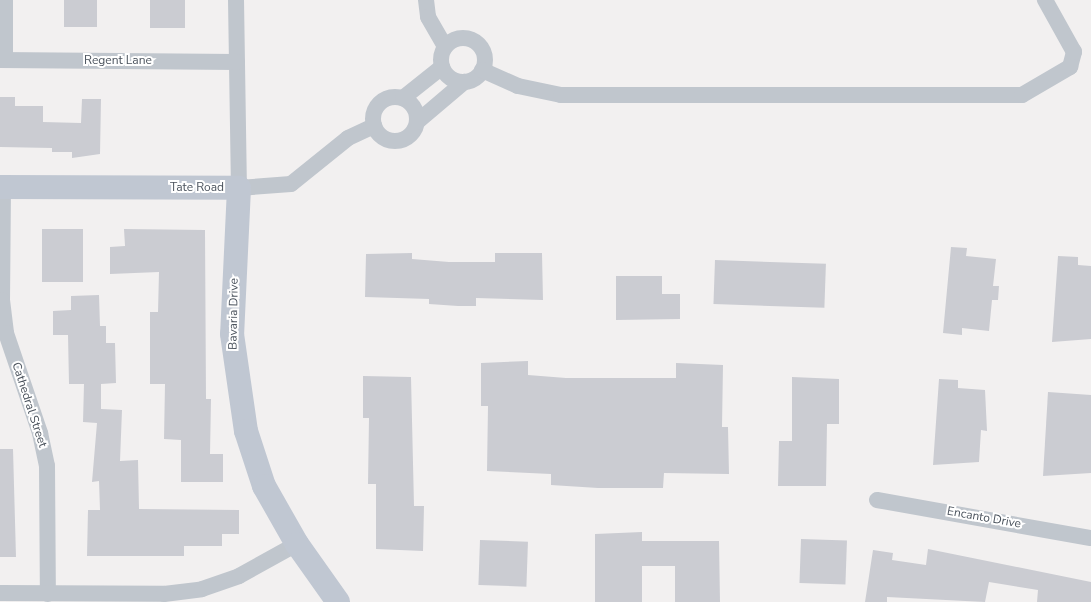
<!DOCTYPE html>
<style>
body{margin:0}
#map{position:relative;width:1091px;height:602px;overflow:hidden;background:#f2f0f0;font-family:"Nunito Sans",sans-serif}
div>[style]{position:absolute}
.building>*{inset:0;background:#cbccd2;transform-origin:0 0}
.street>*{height:16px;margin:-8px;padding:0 8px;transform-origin:8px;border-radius:8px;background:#c0c6cd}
.street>.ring{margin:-8px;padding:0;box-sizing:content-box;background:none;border:16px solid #c0c6cd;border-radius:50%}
.secondary>*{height:24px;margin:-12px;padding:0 12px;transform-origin:12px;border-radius:12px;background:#c0c7d2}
span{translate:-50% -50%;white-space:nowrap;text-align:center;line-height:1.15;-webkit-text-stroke:4px #fff;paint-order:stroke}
.street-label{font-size:12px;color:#4a525c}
</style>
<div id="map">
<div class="building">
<div style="left:64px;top:0;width:33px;height:27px"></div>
<div style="left:150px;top:0;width:35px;height:28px"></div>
<div style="clip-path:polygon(0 97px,15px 97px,15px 106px,43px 106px,43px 122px,81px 123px,82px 99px,101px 99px,100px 154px,72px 158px,72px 152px,52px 152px,52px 148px,0 147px)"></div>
<div style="left:42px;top:229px;width:41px;height:53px"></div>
<div style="clip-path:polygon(124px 229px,205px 230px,206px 399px,211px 399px,210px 454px,223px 454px,223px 482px,181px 482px,181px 440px,164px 439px,165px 384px,150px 384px,150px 312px,158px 312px,159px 272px,110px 274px,110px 247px,125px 246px)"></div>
<div style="clip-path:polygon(951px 247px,967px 248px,966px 256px,996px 259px,993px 286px,999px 286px,998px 300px,992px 300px,989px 331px,962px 328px,962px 335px,943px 333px)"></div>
<div style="clip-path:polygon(412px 253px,412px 259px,449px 262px,495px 262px,495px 253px,542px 253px,543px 300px,476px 298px,476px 306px,458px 306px,429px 304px,429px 299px,365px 297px,366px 254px)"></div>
<div style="clip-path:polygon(1058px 256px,1078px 257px,1078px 265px,1091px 266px,1091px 339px,1052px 342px)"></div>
<div style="left:715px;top:260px;width:111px;height:44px;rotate:2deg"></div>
<div style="clip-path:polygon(616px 276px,662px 276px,662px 294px,680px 294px,680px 319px,616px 320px)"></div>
<div style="clip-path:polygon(99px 295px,100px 326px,106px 326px,106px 343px,115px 343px,116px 383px,101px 384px,101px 409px,122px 410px,120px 461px,138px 460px,139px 509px,239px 510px,239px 534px,222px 534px,222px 546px,184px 546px,184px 556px,87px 556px,88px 510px,100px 510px,99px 481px,92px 482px,97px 423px,83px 422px,84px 384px,69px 384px,68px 335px,53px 335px,53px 311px,71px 310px,71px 296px)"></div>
<div style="clip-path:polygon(528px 361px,528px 375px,566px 378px,676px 378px,676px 363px,723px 365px,722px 427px,728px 427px,729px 474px,664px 473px,663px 488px,598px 488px,551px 485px,551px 474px,487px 471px,488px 406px,481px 406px,481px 363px)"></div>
<div style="clip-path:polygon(363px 376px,411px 377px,414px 506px,424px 506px,423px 551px,376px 549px,376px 484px,368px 484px,369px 418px,363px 418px)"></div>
<div style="clip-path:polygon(792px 377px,839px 379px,839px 424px,827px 424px,826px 486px,778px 486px,779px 441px,792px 441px)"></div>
<div style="clip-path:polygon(939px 379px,958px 380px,958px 388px,985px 390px,987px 431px,981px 430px,979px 462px,933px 465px)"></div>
<div style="clip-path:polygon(1048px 392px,1091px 395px,1091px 473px,1043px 476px)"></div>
<div style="clip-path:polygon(0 449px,13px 449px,16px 557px,0 557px)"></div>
<div style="clip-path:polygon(642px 532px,642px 541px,719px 541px,720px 602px,675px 602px,675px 566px,642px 566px,642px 602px,595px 602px,595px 534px)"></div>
<div style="left:801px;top:539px;width:46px;height:44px;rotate:2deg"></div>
<div style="left:480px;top:540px;width:48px;height:45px;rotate:2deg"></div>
<div style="clip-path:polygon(928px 549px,1091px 582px,1091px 602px,1037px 602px,1038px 590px,989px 582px,985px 602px,887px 597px,887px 602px,865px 602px,873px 550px,893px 553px,892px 560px,926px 565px)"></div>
</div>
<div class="street">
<div style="left:236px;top:0;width:188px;rotate:89.1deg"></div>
<div style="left:239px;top:188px;width:52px;rotate:-4.4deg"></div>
<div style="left:291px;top:184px;width:73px;rotate:-38.9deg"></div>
<div style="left:348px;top:138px;width:29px;rotate:-25deg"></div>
<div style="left:426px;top:0;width:17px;rotate:83deg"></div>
<div style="left:428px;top:17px;width:34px;rotate:60deg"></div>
<div class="ring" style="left:441px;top:38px;width:28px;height:28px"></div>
<div style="left:0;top:60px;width:237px;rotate:0.5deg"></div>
<div style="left:5px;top:60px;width:60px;rotate:-90deg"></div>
<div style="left:482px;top:70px;width:39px;rotate:24deg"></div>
<div style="left:518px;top:86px;width:44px;rotate:11.8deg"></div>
<div style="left:561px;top:95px;width:461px"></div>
<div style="left:1022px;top:95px;width:56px;rotate:-30.3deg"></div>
<div style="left:1070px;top:67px;width:16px;rotate:-75deg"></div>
<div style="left:1074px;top:52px;width:60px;rotate:-119.1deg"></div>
<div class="ring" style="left:373px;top:97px;width:28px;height:28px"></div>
<div style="left:403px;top:98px;width:50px;rotate:-38.5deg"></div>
<div style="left:417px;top:122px;width:62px;rotate:-40.4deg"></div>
<div style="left:3px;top:187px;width:113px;rotate:90.5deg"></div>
<div style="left:2px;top:300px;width:33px;rotate:83deg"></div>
<div style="left:6px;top:333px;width:106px;rotate:71.2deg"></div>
<div style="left:40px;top:433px;width:34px;rotate:78deg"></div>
<div style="left:47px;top:466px;width:128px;rotate:89.6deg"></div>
<div style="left:877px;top:500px;width:217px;rotate:10.1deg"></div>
<div style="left:0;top:593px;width:164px;rotate:0.3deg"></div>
<div style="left:164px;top:594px;width:38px;rotate:-7deg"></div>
<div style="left:202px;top:589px;width:39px;rotate:-19deg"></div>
<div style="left:239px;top:576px;width:66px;rotate:-28.9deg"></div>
</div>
<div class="secondary">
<div style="left:0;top:187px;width:239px;rotate:0.2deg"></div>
<div style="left:239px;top:188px;width:146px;rotate:92.7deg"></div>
<div style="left:232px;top:334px;width:98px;rotate:81.8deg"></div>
<div style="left:246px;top:431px;width:58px;rotate:71.9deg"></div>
<div style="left:264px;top:486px;width:67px;rotate:60.4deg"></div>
<div style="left:297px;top:544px;width:71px;rotate:54.7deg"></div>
</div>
<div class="street-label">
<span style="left:118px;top:61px">Regent Lane</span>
<span style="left:197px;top:188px">Tate Road</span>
<span style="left:234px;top:314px;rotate:-89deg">Bavaria Drive</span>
<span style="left:29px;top:405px;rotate:72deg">Cathedral Street</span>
<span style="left:984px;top:518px;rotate:10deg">Encanto Drive</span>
</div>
</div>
